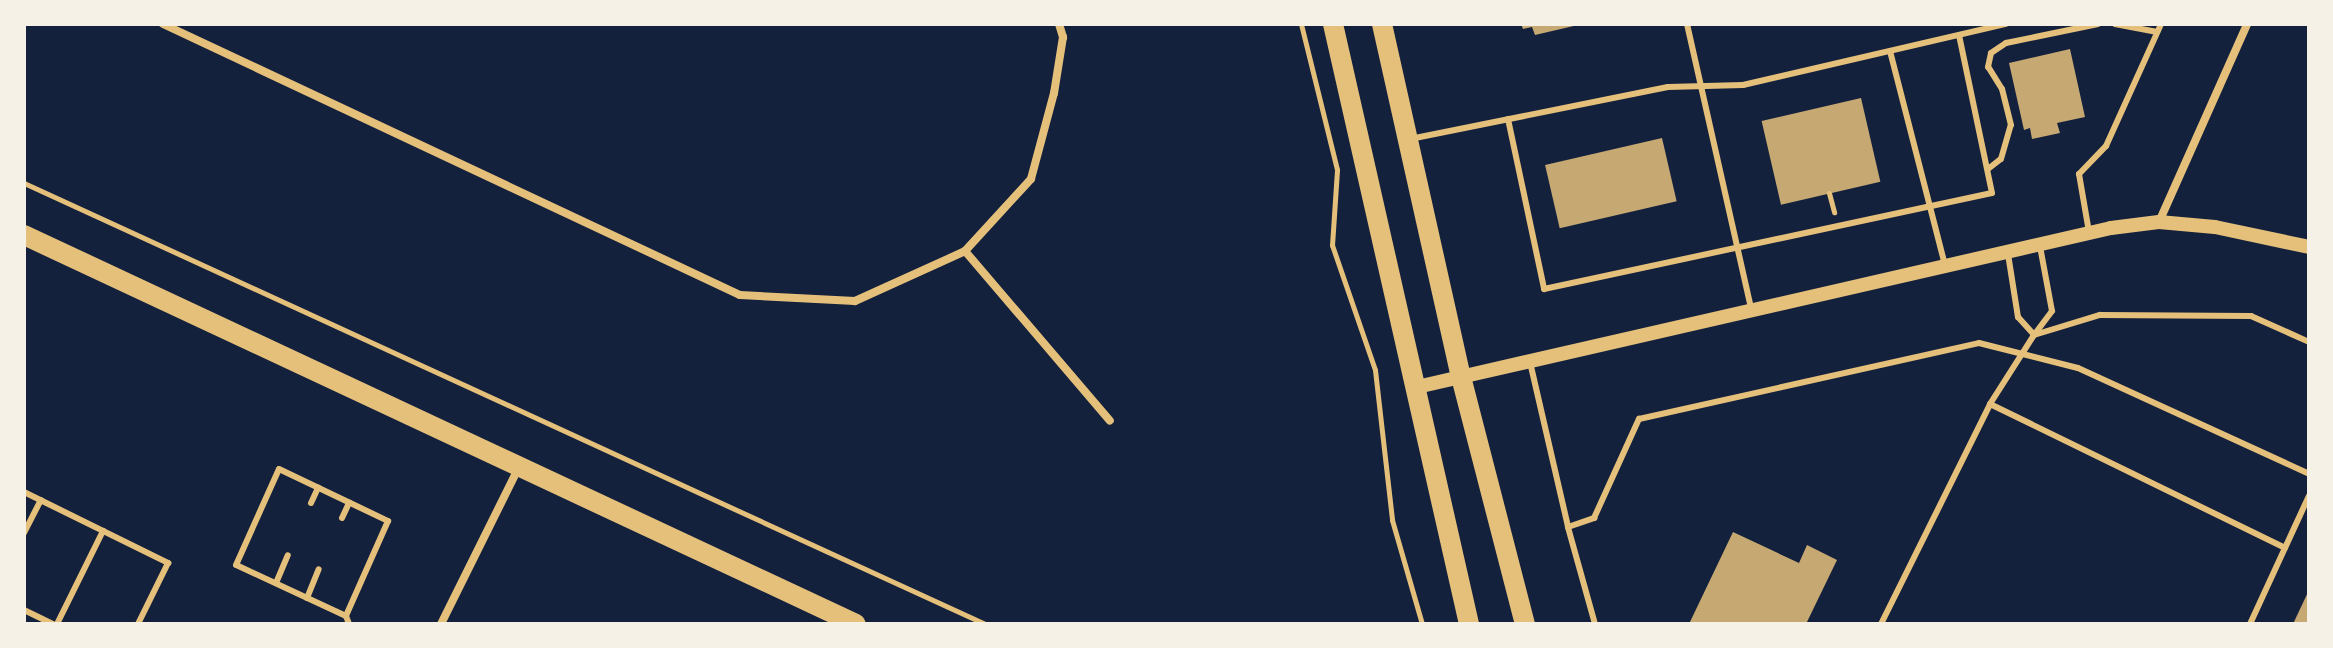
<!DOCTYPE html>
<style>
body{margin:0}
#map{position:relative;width:2333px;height:648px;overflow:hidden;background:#14213d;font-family:"Golos Text",sans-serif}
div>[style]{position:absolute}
.building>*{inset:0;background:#c6a872;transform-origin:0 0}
.path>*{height:5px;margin:-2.5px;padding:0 2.5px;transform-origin:2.5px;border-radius:2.5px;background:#e5c07b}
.service>*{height:6px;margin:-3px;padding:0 3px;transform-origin:3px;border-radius:3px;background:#e5c07b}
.minor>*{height:8px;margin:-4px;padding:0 4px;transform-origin:4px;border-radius:4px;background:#e5c07b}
.tertiary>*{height:14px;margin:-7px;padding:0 7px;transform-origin:7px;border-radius:7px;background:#e5c07b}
.primary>*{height:20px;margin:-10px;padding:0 10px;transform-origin:10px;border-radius:10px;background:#e5c07b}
span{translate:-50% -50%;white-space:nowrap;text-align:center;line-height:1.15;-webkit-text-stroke:8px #f6f1e7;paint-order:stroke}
.frame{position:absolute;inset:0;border:26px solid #f6f1e7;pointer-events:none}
</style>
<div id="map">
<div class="building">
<div style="clip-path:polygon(1521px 24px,1578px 24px,1578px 25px,1535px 35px,1532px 27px,1523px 29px)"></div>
<div style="clip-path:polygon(2070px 49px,2085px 117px,2057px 123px,2060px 133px,2032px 139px,2030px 128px,2024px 130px,2009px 63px)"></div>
<div style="left:1861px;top:98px;width:86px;height:102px;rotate:77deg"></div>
<div style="left:1662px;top:138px;width:65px;height:120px;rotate:77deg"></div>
<div style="clip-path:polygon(1733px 532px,1799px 563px,1807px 545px,1837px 560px,1806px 624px,1689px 624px)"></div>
<div style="clip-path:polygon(2309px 590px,2309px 624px,2293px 624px)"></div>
</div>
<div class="path">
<div style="left:1301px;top:24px;width:150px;rotate:76.1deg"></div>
<div style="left:1337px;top:170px;width:75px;rotate:93.8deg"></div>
<div style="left:1332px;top:245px;width:132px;rotate:71deg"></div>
<div style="left:1375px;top:370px;width:151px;rotate:83.5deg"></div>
<div style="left:1392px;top:520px;width:108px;rotate:73.9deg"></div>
<div style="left:24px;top:183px;width:1057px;rotate:24.65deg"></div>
<div style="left:1829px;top:193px;width:20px;rotate:75deg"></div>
</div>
<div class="service">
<div style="left:1687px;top:24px;width:291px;rotate:77.3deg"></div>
<div style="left:2115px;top:24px;width:43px;rotate:10.8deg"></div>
<div style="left:1890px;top:51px;width:221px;rotate:75.6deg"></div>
<div style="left:1508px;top:119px;width:174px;rotate:78deg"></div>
<div style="left:1544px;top:289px;width:458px;rotate:-12.1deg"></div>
<div style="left:1992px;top:193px;width:161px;rotate:-101.8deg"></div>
<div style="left:1410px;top:139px;width:263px;rotate:-11.4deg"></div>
<div style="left:1668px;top:87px;width:75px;rotate:-1.5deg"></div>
<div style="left:1743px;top:85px;width:270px;rotate:-13.1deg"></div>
<div style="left:1988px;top:169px;width:16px;rotate:-38deg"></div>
<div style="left:2001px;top:159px;width:35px;rotate:-74deg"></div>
<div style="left:2011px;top:125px;width:37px;rotate:-104deg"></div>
<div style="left:2002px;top:89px;width:26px;rotate:-122deg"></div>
<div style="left:1988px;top:67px;width:14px;rotate:-78deg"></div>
<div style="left:1991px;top:53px;width:18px;rotate:-34deg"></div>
<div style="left:2006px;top:43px;width:94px;rotate:-11.7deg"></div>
<div style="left:2089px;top:232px;width:59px;rotate:-99.8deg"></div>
<div style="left:2079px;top:174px;width:39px;rotate:-46deg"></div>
<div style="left:2106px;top:146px;width:134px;rotate:-65.7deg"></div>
<div style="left:2008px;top:254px;width:64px;rotate:81deg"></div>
<div style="left:2018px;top:317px;width:24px;rotate:48deg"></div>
<div style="left:2034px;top:335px;width:30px;rotate:-53deg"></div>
<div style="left:2052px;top:311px;width:66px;rotate:-100.5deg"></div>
<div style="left:1530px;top:362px;width:169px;rotate:77deg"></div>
<div style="left:1990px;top:404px;width:328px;rotate:26deg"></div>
<div style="left:24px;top:492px;width:161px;rotate:26.2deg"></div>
<div style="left:168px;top:563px;width:68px;rotate:116.2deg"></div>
<div style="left:311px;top:503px;width:17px;rotate:-65deg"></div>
<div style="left:342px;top:518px;width:17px;rotate:-65deg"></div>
<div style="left:24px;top:533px;width:37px;rotate:-63deg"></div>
<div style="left:276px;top:583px;width:30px;rotate:-67deg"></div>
<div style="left:307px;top:598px;width:31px;rotate:-68deg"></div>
<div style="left:24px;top:610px;width:32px;rotate:26deg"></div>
<div style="left:346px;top:616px;width:121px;rotate:-155.1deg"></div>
<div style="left:236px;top:565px;width:105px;rotate:-65.9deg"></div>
<div style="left:279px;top:469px;width:121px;rotate:25.5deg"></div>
<div style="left:388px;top:521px;width:104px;rotate:113.9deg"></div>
<div style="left:346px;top:616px;width:9px;rotate:69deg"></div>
<div style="left:57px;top:624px;width:104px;rotate:-63.7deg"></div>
<div style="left:1595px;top:624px;width:101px;rotate:-105.6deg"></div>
<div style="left:1568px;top:527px;width:28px;rotate:-19deg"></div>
<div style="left:1594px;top:518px;width:109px;rotate:-65.6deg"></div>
<div style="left:1639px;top:419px;width:348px;rotate:-12.6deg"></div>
<div style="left:1979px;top:343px;width:102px;rotate:14.2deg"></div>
<div style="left:2078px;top:368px;width:254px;rotate:24.6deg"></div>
<div style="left:1881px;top:624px;width:246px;rotate:-63.6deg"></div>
<div style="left:1990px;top:404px;width:82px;rotate:-57.5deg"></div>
<div style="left:2034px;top:335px;width:69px;rotate:-16.9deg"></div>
<div style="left:2100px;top:315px;width:151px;rotate:0.4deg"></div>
<div style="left:2251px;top:316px;width:64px;rotate:24.1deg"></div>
<div style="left:2250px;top:624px;width:141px;rotate:-65.3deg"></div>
</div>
<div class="minor">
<div style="left:163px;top:24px;width:637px;rotate:25.16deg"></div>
<div style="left:740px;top:295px;width:115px;rotate:3deg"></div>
<div style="left:855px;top:301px;width:121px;rotate:-24.4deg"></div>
<div style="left:1059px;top:24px;width:14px;rotate:73deg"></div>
<div style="left:1063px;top:37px;width:57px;rotate:99.1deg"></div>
<div style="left:1054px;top:93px;width:89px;rotate:105deg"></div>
<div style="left:1031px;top:179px;width:98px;rotate:132.5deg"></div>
<div style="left:965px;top:251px;width:223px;rotate:49.5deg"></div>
<div style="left:2159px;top:222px;width:217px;rotate:-66deg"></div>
<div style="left:441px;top:624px;width:175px;rotate:-63.6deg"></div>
</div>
<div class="tertiary">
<div style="left:1417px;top:387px;width:712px;rotate:-12.9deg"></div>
<div style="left:2111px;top:228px;width:48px;rotate:-7.1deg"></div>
<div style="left:2159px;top:222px;width:56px;rotate:5.1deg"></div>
<div style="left:2215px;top:227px;width:96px;rotate:12deg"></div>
</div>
<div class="primary">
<div style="left:1333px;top:24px;width:615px;rotate:77.23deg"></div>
<div style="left:1382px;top:24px;width:358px;rotate:77.4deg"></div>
<div style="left:1460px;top:373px;width:259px;rotate:75.5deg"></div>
<div style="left:24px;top:235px;width:918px;rotate:25.06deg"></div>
</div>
<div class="frame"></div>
</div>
